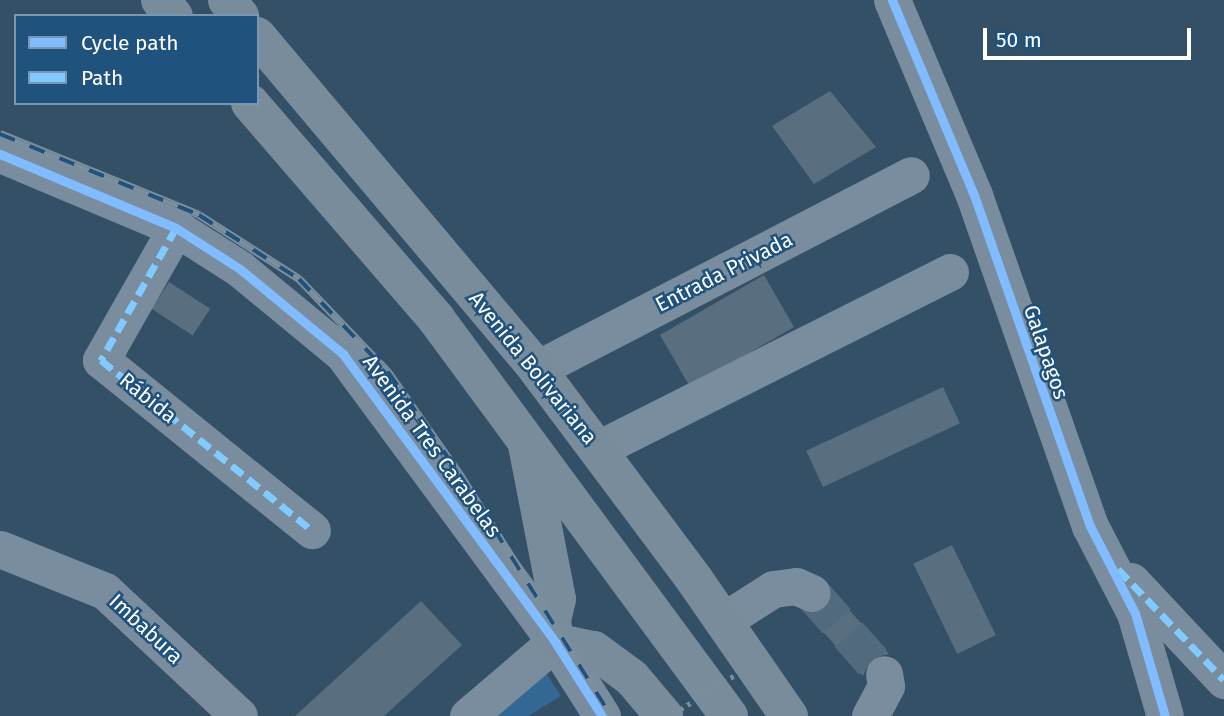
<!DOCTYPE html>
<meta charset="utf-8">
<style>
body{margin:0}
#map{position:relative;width:1224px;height:716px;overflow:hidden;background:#345067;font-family:"Fira Sans",sans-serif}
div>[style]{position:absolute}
.green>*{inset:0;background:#326893}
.building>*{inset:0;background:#596f80;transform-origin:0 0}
.minor-tunnel>*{height:37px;margin-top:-18.5px;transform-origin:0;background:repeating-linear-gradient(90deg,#526a7e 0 37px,transparent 0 55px)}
.minor>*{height:37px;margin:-18.5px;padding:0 18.5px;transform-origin:18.5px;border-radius:18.5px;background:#798d9e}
.major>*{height:38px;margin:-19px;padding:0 19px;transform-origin:19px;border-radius:19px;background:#788c9c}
.rail>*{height:8px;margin-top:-4px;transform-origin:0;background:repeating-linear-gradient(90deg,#1f527c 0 16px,#7b8f9e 0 32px);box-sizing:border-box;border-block:2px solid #7b8f9e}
.path-bridge>*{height:4.5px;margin-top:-2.25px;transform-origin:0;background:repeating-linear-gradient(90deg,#798d9e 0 3.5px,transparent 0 8.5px)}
.quiet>*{height:7px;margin-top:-3.5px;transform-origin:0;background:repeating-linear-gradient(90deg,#80caff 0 14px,transparent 0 21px)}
.cycleway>*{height:9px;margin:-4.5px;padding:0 4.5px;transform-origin:4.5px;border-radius:4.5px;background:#80bcff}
span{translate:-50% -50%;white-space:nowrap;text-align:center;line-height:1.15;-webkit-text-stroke:5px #1f527c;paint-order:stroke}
.street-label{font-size:21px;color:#fff}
.legend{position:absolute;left:14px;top:14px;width:245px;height:91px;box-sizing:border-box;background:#1f527c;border:2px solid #7997b0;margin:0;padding:9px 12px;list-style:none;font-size:21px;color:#fff}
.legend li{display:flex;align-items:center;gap:14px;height:35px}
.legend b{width:35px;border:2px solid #7997b0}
.scale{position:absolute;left:983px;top:28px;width:208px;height:32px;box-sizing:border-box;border:4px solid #fff;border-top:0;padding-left:9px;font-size:21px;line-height:24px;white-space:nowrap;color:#fff;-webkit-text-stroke:5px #1f527c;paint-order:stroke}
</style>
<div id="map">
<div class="green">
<div style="clip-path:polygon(546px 673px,561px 696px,528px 716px,496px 716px)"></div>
</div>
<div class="building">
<div style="clip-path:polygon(830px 91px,876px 147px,814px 184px,772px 126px)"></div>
<div style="left:764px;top:275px;width:60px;height:120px;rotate:60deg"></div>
<div style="left:169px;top:282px;width:49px;height:32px;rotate:33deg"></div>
<div style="left:943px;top:387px;width:40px;height:151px;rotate:65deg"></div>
<div style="left:952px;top:545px;width:100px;height:43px;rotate:64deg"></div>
<div style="clip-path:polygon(833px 592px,889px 654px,870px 658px,863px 676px,806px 613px,825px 609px)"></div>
<div style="clip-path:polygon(421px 601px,462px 645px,384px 716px,295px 716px)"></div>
</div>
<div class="minor-tunnel">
<div style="left:812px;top:593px;width:108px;rotate:48.4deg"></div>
</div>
<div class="minor">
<div style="left:892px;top:0;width:212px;rotate:67.2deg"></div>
<div style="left:974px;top:195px;width:351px;rotate:70.7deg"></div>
<div style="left:1090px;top:526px;width:98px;rotate:62.7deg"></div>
<div style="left:1135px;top:613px;width:107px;rotate:73.8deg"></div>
<div style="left:0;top:154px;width:191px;rotate:22.8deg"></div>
<div style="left:176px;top:228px;width:76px;rotate:32.6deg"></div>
<div style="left:240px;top:269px;width:134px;rotate:39.5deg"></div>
<div style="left:343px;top:354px;width:358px;rotate:53.6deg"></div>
<div style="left:555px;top:642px;width:88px;rotate:57.6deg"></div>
<div style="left:176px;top:228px;width:152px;rotate:119.6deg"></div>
<div style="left:101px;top:360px;width:271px;rotate:38.9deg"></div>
<div style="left:537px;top:369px;width:421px;rotate:-27.4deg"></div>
<div style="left:598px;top:449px;width:394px;rotate:-26.7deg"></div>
<div style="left:0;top:549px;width:113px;rotate:21.8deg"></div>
<div style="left:105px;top:591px;width:183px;rotate:43deg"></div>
<div style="left:1131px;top:581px;width:136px;rotate:46.8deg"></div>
<div style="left:723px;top:621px;width:59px;rotate:-32.6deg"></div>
<div style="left:773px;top:589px;width:23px;rotate:-7deg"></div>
<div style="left:796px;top:586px;width:17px;rotate:24deg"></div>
<div style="left:468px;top:716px;width:114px;rotate:-40.4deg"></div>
<div style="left:870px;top:716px;width:34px;rotate:-62deg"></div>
<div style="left:886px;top:686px;width:12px;rotate:-99deg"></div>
</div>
<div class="major">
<div style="left:160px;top:0;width:21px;rotate:49deg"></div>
<div style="left:227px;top:0;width:21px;rotate:51deg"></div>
<div style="left:257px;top:36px;width:435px;rotate:49.9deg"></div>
<div style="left:537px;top:369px;width:262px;rotate:53.2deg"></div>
<div style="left:694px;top:579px;width:167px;rotate:55.3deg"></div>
<div style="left:250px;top:103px;width:286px;rotate:49.2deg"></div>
<div style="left:437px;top:320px;width:492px;rotate:53.6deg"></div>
<div style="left:527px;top:445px;width:157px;rotate:79deg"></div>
<div style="left:557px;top:599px;width:23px;rotate:103deg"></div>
<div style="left:552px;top:621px;width:21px;rotate:82deg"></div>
<div style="left:555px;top:642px;width:40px;rotate:12deg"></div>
<div style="left:594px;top:650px;width:47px;rotate:36.4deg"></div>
<div style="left:632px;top:678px;width:50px;rotate:49.9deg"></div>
</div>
<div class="rail">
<div style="left:0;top:134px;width:215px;rotate:22.1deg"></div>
<div style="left:199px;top:215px;width:119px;rotate:32.6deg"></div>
<div style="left:299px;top:279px;width:129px;rotate:46.3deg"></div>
<div style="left:388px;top:372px;width:126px;rotate:55deg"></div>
<div style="left:460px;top:475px;width:284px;rotate:57.9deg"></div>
</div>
<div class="path-bridge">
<div style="left:673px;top:714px;width:83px;rotate:-32.2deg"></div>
</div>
<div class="quiet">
<div style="left:176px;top:228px;width:152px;rotate:119.6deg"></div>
<div style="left:101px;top:360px;width:271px;rotate:38.9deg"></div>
<div style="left:1118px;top:569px;width:153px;rotate:46.3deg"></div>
</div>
<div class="cycleway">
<div style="left:892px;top:0;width:212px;rotate:67.2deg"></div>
<div style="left:974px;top:195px;width:351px;rotate:70.7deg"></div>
<div style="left:1090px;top:526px;width:98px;rotate:62.7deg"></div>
<div style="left:1135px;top:613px;width:107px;rotate:73.8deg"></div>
<div style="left:0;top:154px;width:191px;rotate:22.8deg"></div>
<div style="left:176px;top:228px;width:76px;rotate:32.6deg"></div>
<div style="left:240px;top:269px;width:134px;rotate:39.5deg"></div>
<div style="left:343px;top:354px;width:358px;rotate:53.6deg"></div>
<div style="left:555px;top:642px;width:88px;rotate:57.6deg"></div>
</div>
<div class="street-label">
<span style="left:724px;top:272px;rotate:-27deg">Entrada Privada</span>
<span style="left:1046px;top:352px;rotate:71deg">Galapagos</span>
<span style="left:533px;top:368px;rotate:51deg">Avenida Bolivariana</span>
<span style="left:148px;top:398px;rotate:39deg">Rábida</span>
<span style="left:432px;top:446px;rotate:54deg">Avenida Tres Carabelas</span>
<span style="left:146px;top:629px;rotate:43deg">Imbabura</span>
</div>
<ul class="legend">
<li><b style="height:9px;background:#80bcff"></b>Cycle path</li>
<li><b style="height:9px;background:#80caff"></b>Path</li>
</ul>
<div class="scale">50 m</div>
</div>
